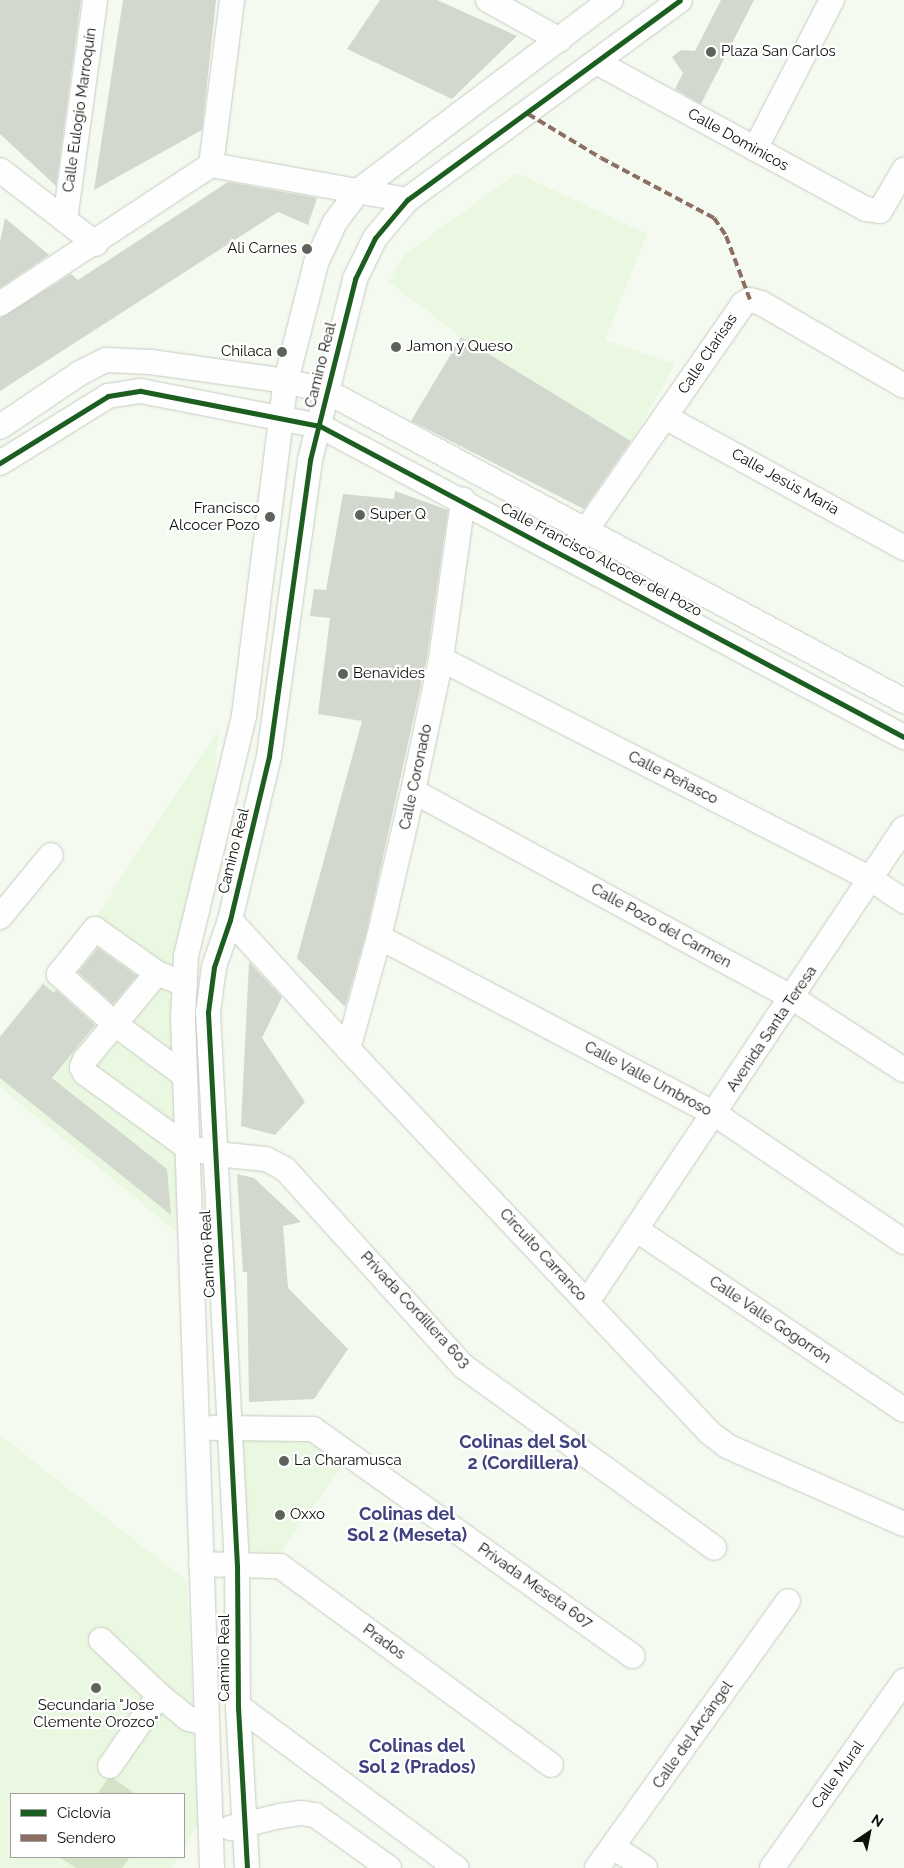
<!DOCTYPE html>
<meta charset="utf-8">
<style>
body{margin:0}
#map{position:relative;width:904px;height:1868px;overflow:hidden;background:#f4faef;font-family:Raleway,sans-serif}
div>[style]{position:absolute}
.built>*{inset:0;background:#ebf8e1}
.green>*{inset:0;background:#d4e3c7}
.building>*{inset:0;background:#d3d8cf}
.roads{filter:drop-shadow(0 0 1px #c6ccc2) drop-shadow(0 0 1px #c6ccc2)}
.minor>*{height:24px;margin:-12px;padding:0 12px;transform-origin:12px;border-radius:12px;background:#fdfefd}
.quiet>*{height:4px;margin-top:-2px;transform-origin:0;background:repeating-linear-gradient(90deg,#8d6e63 0 8px,transparent 0 12px)}
.cycleway>*{height:5px;margin:-2.5px;padding:0 2.5px;transform-origin:2.5px;border-radius:2.5px;background:#1b5e20}
.dots>*{width:14px;height:14px;translate:-50% -50%;box-sizing:border-box;border:2px solid #fff;border-radius:50%}
span{translate:-50% -50%;white-space:nowrap;text-align:center;line-height:1.15;-webkit-text-stroke:4.5px #fff;paint-order:stroke}
.poi-label{font-size:15px;color:#0c1109}
.left{translate:0 -50%;text-align:left}
.right{translate:-100% -50%;text-align:right}
.street-label{font-size:15px;color:#0c1109}
.quarter-label{font-size:18px;color:#40427f;font-weight:700}
.legend{position:absolute;left:10px;top:1793px;width:175px;height:65px;box-sizing:border-box;background:#fff;border:1px solid #9ea09d;margin:0;padding:6px 9px;list-style:none;font-size:15px;color:#0c1109}
.legend li{display:flex;align-items:center;gap:10px;height:25px}
.legend b{width:25px;border:1px solid #9ea09d}
.north{position:absolute;left:844px;top:1808px;width:50px;height:50px;-webkit-text-stroke:4px #fff;paint-order:stroke;rotate:34deg;font-size:14px;font-weight:700;line-height:20px;text-align:center;color:#0c1109}
.north::after{content:'';display:block;margin:auto;width:18px;height:22px;background:#0c1109;clip-path:polygon(50% 0,100% 100%,50% 72%,0 100%)}
</style>
<div id="map">
<div class="built">
<div style="clip-path:polygon(517px 173px,647px 234px,605px 340px,675px 364px,632px 441px,461px 337px,389px 282px,404px 255px)"></div>
<div style="clip-path:polygon(219px 728px,213px 789px,175px 964px,172px 1024px,178px 1233px,0 1087px,0 1035px,97px 915px)"></div>
<div style="clip-path:polygon(0 1435px,187px 1581px,198px 1823px,184px 1848px,184px 1794px,11px 1794px,11px 1857px,179px 1857px,172px 1868px,0 1868px)"></div>
<div style="clip-path:polygon(241px 1440px,309px 1440px,343px 1465px,279px 1554px,246px 1550px)"></div>
</div>
<div class="green">
<div style="clip-path:polygon(110px 1776px,136px 1794px,97px 1794px)"></div>
<div style="clip-path:polygon(59px 1857px,58px 1857px,130px 1857px,122px 1868px,76px 1868px)"></div>
</div>
<div class="building">
<div style="clip-path:polygon(0 0,81px 0,56px 186px,0 134px)"></div>
<div style="clip-path:polygon(123px 0,216px 0,202px 130px,94px 190px)"></div>
<div style="clip-path:polygon(380px 0,437px 0,517px 36px,452px 99px,347px 49px)"></div>
<div style="clip-path:polygon(721px 0,754px 0,701px 104px,675px 89px,683px 73px,672px 57px,681px 50px,695px 51px)"></div>
<div style="clip-path:polygon(228px 182px,317px 198px,308px 225px,278px 212px,0 391px,0 318px,71px 274px,78px 280px)"></div>
<div style="clip-path:polygon(5px 218px,49px 255px,0 288px,0 242px)"></div>
<div style="clip-path:polygon(461px 337px,631px 441px,584px 509px,411px 421px)"></div>
<div style="clip-path:polygon(395px 491px,448px 510px,427px 657px,366px 934px,345px 1007px,297px 958px,362px 721px,318px 714px,330px 618px,310px 616px,314px 589px,326px 590px,343px 494px,394px 499px)"></div>
<div style="clip-path:polygon(98px 948px,137px 976px,113px 1004px,78px 972px)"></div>
<div style="clip-path:polygon(249px 962px,282px 997px,262px 1038px,305px 1102px,275px 1135px,241px 1126px)"></div>
<div style="clip-path:polygon(43px 984px,54px 993px,56px 990px,95px 1025px,52px 1078px,167px 1169px,171px 1215px,0 1078px,0 1037px)"></div>
<div style="clip-path:polygon(237px 1174px,254px 1178px,301px 1222px,283px 1226px,288px 1288px,348px 1349px,314px 1399px,249px 1402px,247px 1272px,243px 1272px)"></div>
</div>
<div class="roads">
<div class="minor">
<div style="left:488px;top:0;width:82px;rotate:29.1deg"></div>
<div style="left:598px;top:63px;width:305px;rotate:28.6deg"></div>
<div style="left:866px;top:209px;width:14px;rotate:8deg"></div>
<div style="left:880px;top:211px;width:48px;rotate:-59.7deg"></div>
<div style="left:755px;top:149px;width:168px;rotate:-62.7deg"></div>
<div style="left:211px;top:165px;width:166px;rotate:-82.7deg"></div>
<div style="left:0;top:170px;width:121px;rotate:37.6deg"></div>
<div style="left:65px;top:220px;width:222px;rotate:-82.2deg"></div>
<div style="left:0;top:304px;width:253px;rotate:-33.4deg"></div>
<div style="left:211px;top:165px;width:199px;rotate:10.1deg"></div>
<div style="left:665px;top:417px;width:273px;rotate:28.7deg"></div>
<div style="left:0;top:427px;width:97px;rotate:-34deg"></div>
<div style="left:80px;top:373px;width:29px;rotate:-27deg"></div>
<div style="left:106px;top:360px;width:45px;rotate:2.5deg"></div>
<div style="left:151px;top:362px;width:136px;rotate:8deg"></div>
<div style="left:286px;top:381px;width:41px;rotate:14deg"></div>
<div style="left:326px;top:391px;width:656px;rotate:28.21deg"></div>
<div style="left:0;top:463px;width:127px;rotate:-31.8deg"></div>
<div style="left:108px;top:396px;width:33px;rotate:-9deg"></div>
<div style="left:141px;top:391px;width:182px;rotate:11.1deg"></div>
<div style="left:320px;top:426px;width:662px;rotate:28.04deg"></div>
<div style="left:577px;top:543px;width:291px;rotate:-55.2deg"></div>
<div style="left:743px;top:304px;width:8px;rotate:-30deg"></div>
<div style="left:750px;top:300px;width:11px;rotate:15deg"></div>
<div style="left:761px;top:303px;width:165px;rotate:30.1deg"></div>
<div style="left:441px;top:659px;width:483px;rotate:27.1deg"></div>
<div style="left:871px;top:879px;width:40px;rotate:34deg"></div>
<div style="left:413px;top:791px;width:433px;rotate:28.6deg"></div>
<div style="left:793px;top:998px;width:132px;rotate:33deg"></div>
<div style="left:0;top:917px;width:80px;rotate:-50.6deg"></div>
<div style="left:230px;top:920px;width:175px;rotate:47.5deg"></div>
<div style="left:348px;top:1049px;width:528px;rotate:46.69deg"></div>
<div style="left:710px;top:1433px;width:21px;rotate:37deg"></div>
<div style="left:727px;top:1446px;width:193px;rotate:23.8deg"></div>
<div style="left:379px;top:937px;width:380px;rotate:27.8deg"></div>
<div style="left:715px;top:1114px;width:228px;rotate:34.1deg"></div>
<div style="left:157px;top:973px;width:76px;rotate:-144.6deg"></div>
<div style="left:95px;top:929px;width:58px;rotate:128.7deg"></div>
<div style="left:59px;top:974px;width:75px;rotate:41.8deg"></div>
<div style="left:115px;top:1024px;width:86px;rotate:36.5deg"></div>
<div style="left:185px;top:984px;width:30px;rotate:-159deg"></div>
<div style="left:157px;top:973px;width:113px;rotate:129.6deg"></div>
<div style="left:85px;top:1060px;width:8px;rotate:113deg"></div>
<div style="left:82px;top:1067px;width:7px;rotate:63deg"></div>
<div style="left:85px;top:1073px;width:126px;rotate:36deg"></div>
<div style="left:187px;top:1147px;width:29px;rotate:14deg"></div>
<div style="left:215px;top:1154px;width:51px;rotate:5.6deg"></div>
<div style="left:266px;top:1159px;width:21px;rotate:28deg"></div>
<div style="left:285px;top:1169px;width:266px;rotate:47.9deg"></div>
<div style="left:463px;top:1366px;width:310px;rotate:35.9deg"></div>
<div style="left:348px;top:1049px;width:116px;rotate:-74.5deg"></div>
<div style="left:379px;top:937px;width:150px;rotate:-76.9deg"></div>
<div style="left:413px;top:791px;width:135px;rotate:-78deg"></div>
<div style="left:441px;top:659px;width:161px;rotate:-82.1deg"></div>
<div style="left:637px;top:1230px;width:322px;rotate:34deg"></div>
<div style="left:587px;top:1302px;width:570px;rotate:-56.23deg"></div>
<div style="left:212px;top:1428px;width:101px;rotate:0.6deg"></div>
<div style="left:313px;top:1429px;width:392px;rotate:35.4deg"></div>
<div style="left:201px;top:1564px;width:79px;rotate:1.5deg"></div>
<div style="left:280px;top:1566px;width:336px;rotate:36.3deg"></div>
<div style="left:101px;top:1640px;width:80px;rotate:43.5deg"></div>
<div style="left:238px;top:1706px;width:272px;rotate:36.6deg"></div>
<div style="left:110px;top:1766px;width:86px;rotate:-55.4deg"></div>
<div style="left:159px;top:1695px;width:38px;rotate:39deg"></div>
<div style="left:189px;top:1719px;width:18px;rotate:13deg"></div>
<div style="left:230px;top:1828px;width:51px;rotate:-13.5deg"></div>
<div style="left:280px;top:1816px;width:22px;rotate:-8deg"></div>
<div style="left:302px;top:1813px;width:13px;rotate:9deg"></div>
<div style="left:315px;top:1815px;width:91px;rotate:35.6deg"></div>
<div style="left:613px;top:1847px;width:38px;rotate:33deg"></div>
<div style="left:212px;top:1868px;width:851px;rotate:-91.95deg"></div>
<div style="left:183px;top:1017px;width:61px;rotate:-87.2deg"></div>
<div style="left:186px;top:956px;width:247px;rotate:-76.4deg"></div>
<div style="left:244px;top:716px;width:338px;rotate:-82.9deg"></div>
<div style="left:286px;top:381px;width:122px;rotate:-75.7deg"></div>
<div style="left:316px;top:263px;width:45px;rotate:-65.1deg"></div>
<div style="left:335px;top:222px;width:39px;rotate:-53deg"></div>
<div style="left:358px;top:191px;width:317px;rotate:-37.1deg"></div>
<div style="left:247px;top:1868px;width:162px;rotate:-93.2deg"></div>
<div style="left:238px;top:1706px;width:140px;rotate:-90.4deg"></div>
<div style="left:237px;top:1566px;width:555px;rotate:-93deg"></div>
<div style="left:208px;top:1012px;width:45px;rotate:-82.4deg"></div>
<div style="left:214px;top:967px;width:50px;rotate:-71.2deg"></div>
<div style="left:230px;top:920px;width:169px;rotate:-76.6deg"></div>
<div style="left:269px;top:756px;width:299px;rotate:-82.1deg"></div>
<div style="left:310px;top:460px;width:187px;rotate:-76deg"></div>
<div style="left:355px;top:279px;width:46px;rotate:-64deg"></div>
<div style="left:375px;top:238px;width:50px;rotate:-49.9deg"></div>
<div style="left:407px;top:200px;width:338px;rotate:-36.2deg"></div>
<div style="left:597px;top:1868px;width:328px;rotate:-54.4deg"></div>
<div style="left:772px;top:1868px;width:229px;rotate:-54.8deg"></div>
</div>
</div>
<div class="quiet">
<div style="left:528px;top:114px;width:85px;rotate:31.1deg"></div>
<div style="left:601px;top:158px;width:128px;rotate:28deg"></div>
<div style="left:714px;top:218px;width:22px;rotate:56deg"></div>
<div style="left:726px;top:236px;width:68px;rotate:69.4deg"></div>
</div>
<div class="cycleway">
<div style="left:0;top:463px;width:127px;rotate:-31.8deg"></div>
<div style="left:108px;top:396px;width:33px;rotate:-9deg"></div>
<div style="left:141px;top:391px;width:182px;rotate:11.1deg"></div>
<div style="left:320px;top:426px;width:662px;rotate:28.04deg"></div>
<div style="left:247px;top:1868px;width:162px;rotate:-93.2deg"></div>
<div style="left:238px;top:1706px;width:140px;rotate:-90.4deg"></div>
<div style="left:237px;top:1566px;width:555px;rotate:-93deg"></div>
<div style="left:208px;top:1012px;width:45px;rotate:-82.4deg"></div>
<div style="left:214px;top:967px;width:50px;rotate:-71.2deg"></div>
<div style="left:230px;top:920px;width:169px;rotate:-76.6deg"></div>
<div style="left:269px;top:756px;width:299px;rotate:-82.1deg"></div>
<div style="left:310px;top:460px;width:187px;rotate:-76deg"></div>
<div style="left:355px;top:279px;width:46px;rotate:-64deg"></div>
<div style="left:375px;top:238px;width:50px;rotate:-49.9deg"></div>
<div style="left:407px;top:200px;width:338px;rotate:-36.2deg"></div>
</div>
<div class="dots">
<div style="left:711px;top:52px;background:#5d635a"></div>
<div style="left:307px;top:249px;background:#5d635a"></div>
<div style="left:396px;top:347px;background:#5d635a"></div>
<div style="left:282px;top:352px;background:#5d635a"></div>
<div style="left:360px;top:515px;background:#5d635a"></div>
<div style="left:270px;top:517px;background:#5d635a"></div>
<div style="left:343px;top:674px;background:#5d635a"></div>
<div style="left:284px;top:1461px;background:#5d635a"></div>
<div style="left:280px;top:1515px;background:#5d635a"></div>
<div style="left:96px;top:1688px;background:#5d635a"></div>
</div>
<div class="poi-label">
<span class="left" style="left:721px;top:52px">Plaza San Carlos</span>
<span class="right" style="left:297px;top:249px">Ali Carnes</span>
<span class="left" style="left:406px;top:347px">Jamon y Queso</span>
<span class="right" style="left:272px;top:352px">Chilaca</span>
<span class="right" style="left:260px;top:517px">Francisco<br>Alcocer Pozo</span>
<span class="left" style="left:370px;top:515px">Super Q</span>
<span class="left" style="left:353px;top:674px">Benavides</span>
<span class="left" style="left:294px;top:1461px">La Charamusca</span>
<span class="left" style="left:290px;top:1515px">Oxxo</span>
<span style="left:96px;top:1714px">Secundaria "Jose<br>Clemente Orozco"</span>
</div>
<div class="street-label">
<span style="left:80px;top:110px;rotate:-82deg">Calle Eulogio Marroquín</span>
<span style="left:738px;top:140px;rotate:29deg">Calle Dominicos</span>
<span style="left:708px;top:354px;rotate:-56deg">Calle Clarisas</span>
<span style="left:321px;top:365px;rotate:-76deg">Camino Real</span>
<span style="left:785px;top:482px;rotate:29deg">Calle Jesús María</span>
<span style="left:601px;top:560px;rotate:28deg">Calle Francisco Alcocer del Pozo</span>
<span style="left:416px;top:777px;rotate:-78deg">Calle Coronado</span>
<span style="left:673px;top:778px;rotate:27deg">Calle Peñasco</span>
<span style="left:234px;top:851px;rotate:-76deg">Camino Real</span>
<span style="left:661px;top:926px;rotate:29deg">Calle Pozo del Carmen</span>
<span style="left:772px;top:1029px;rotate:-56deg">Avenida Santa Teresa</span>
<span style="left:648px;top:1079px;rotate:28deg">Calle Valle Umbroso</span>
<span style="left:208px;top:1254px;rotate:-93deg">Camino Real</span>
<span style="left:543px;top:1255px;rotate:47deg">Circuito Carranco</span>
<span style="left:415px;top:1310px;rotate:47deg">Privada Cordillera 603</span>
<span style="left:770px;top:1320px;rotate:34deg">Calle Valle Gogorrón</span>
<span style="left:535px;top:1586px;rotate:35deg">Privada Meseta 607</span>
<span style="left:384px;top:1642px;rotate:36deg">Prados</span>
<span style="left:225px;top:1658px;rotate:-90deg">Camino Real</span>
<span style="left:693px;top:1735px;rotate:-55deg">Calle del Arcángel</span>
<span style="left:838px;top:1775px;rotate:-55deg">Calle Mural</span>
</div>
<div class="quarter-label">
<span style="left:523px;top:1453px">Colinas del Sol<br>2 (Cordillera)</span>
<span style="left:407px;top:1525px">Colinas del<br>Sol 2 (Meseta)</span>
<span style="left:417px;top:1757px">Colinas del<br>Sol 2 (Prados)</span>
</div>
<ul class="legend">
<li><b style="height:6px;background:#1b5e20"></b>Ciclovía</li>
<li><b style="height:6px;background:#8d6e63"></b>Sendero</li>
</ul>
<div class="north">N</div>
</div>
